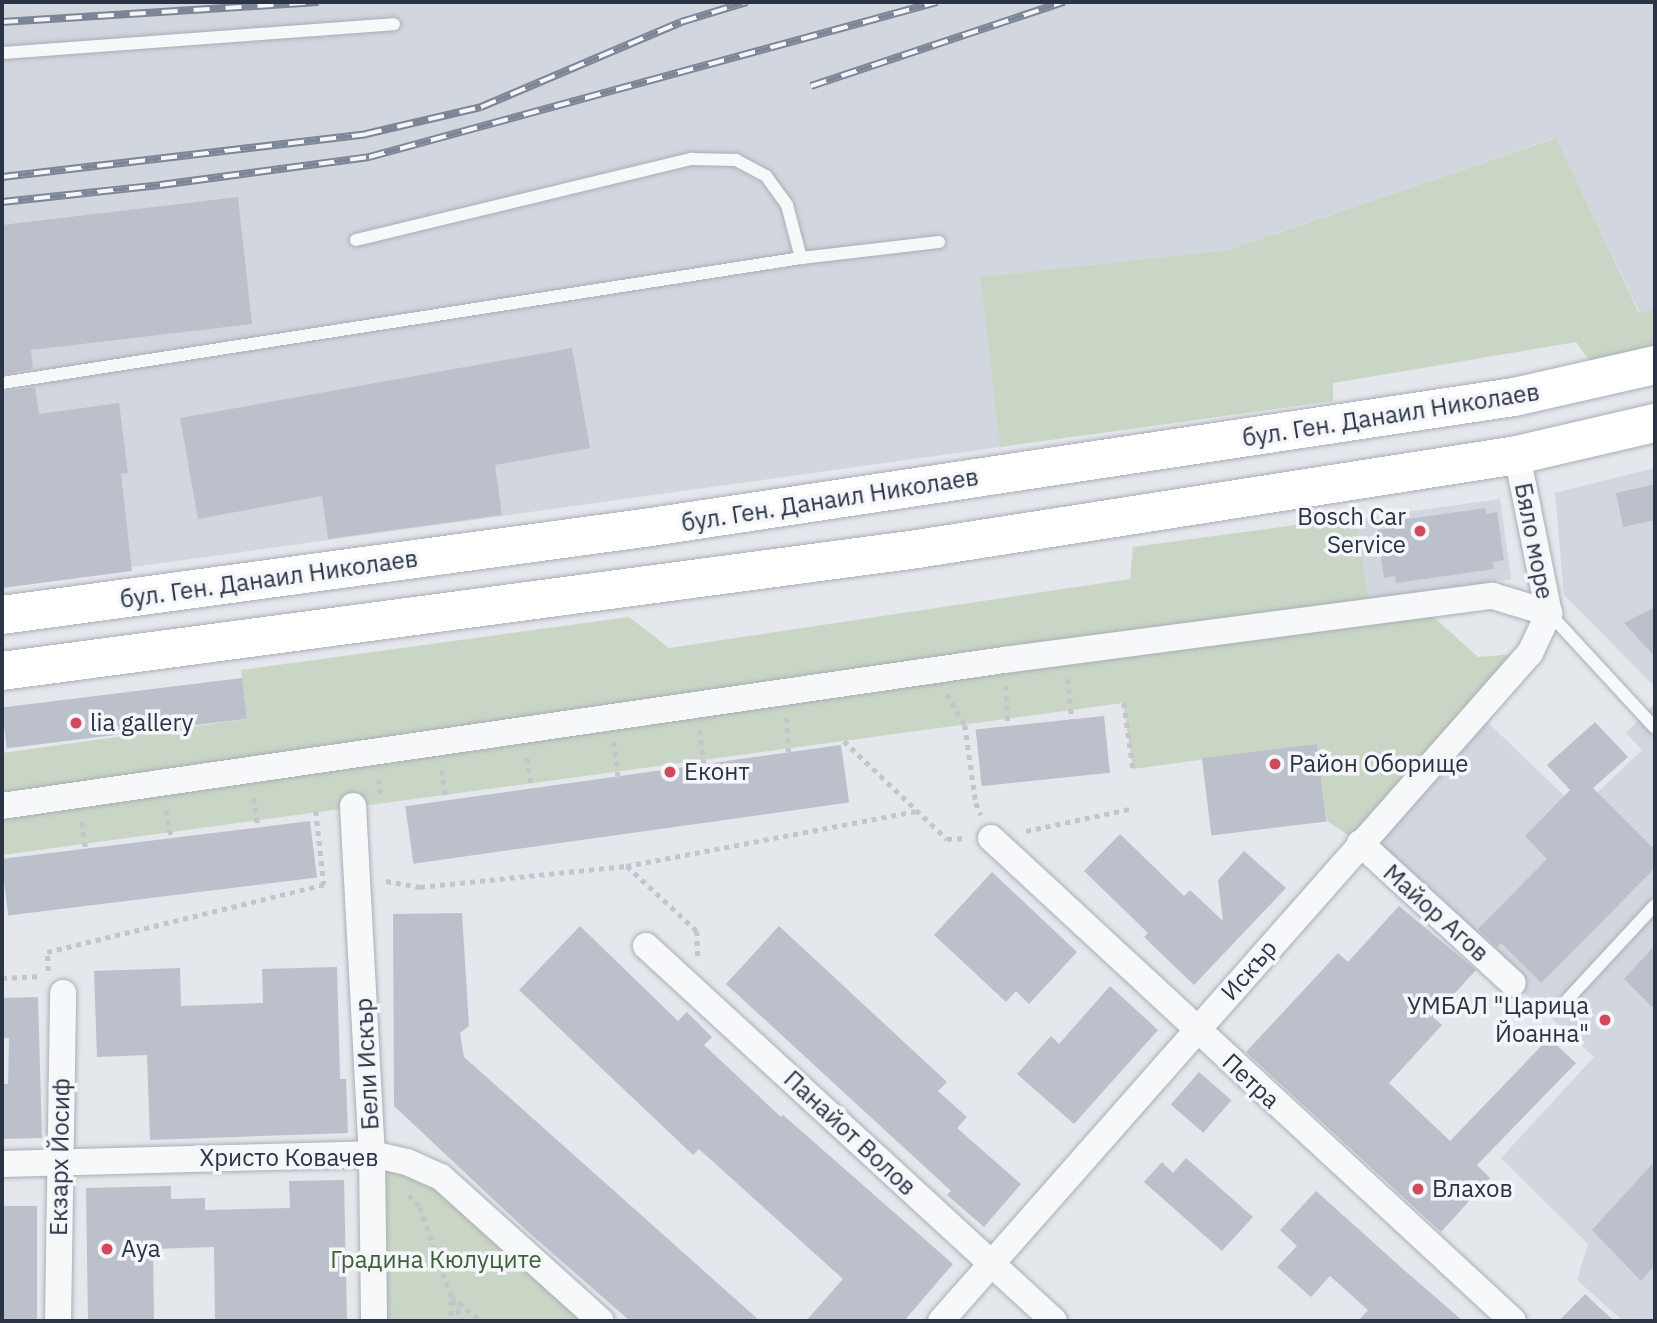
<!DOCTYPE html>
<meta charset="utf-8">
<style>
body{margin:0}
#map{position:relative;width:1657px;height:1323px;overflow:hidden;background:#e4e7ec;font-family:"IBM Plex Sans",sans-serif}
div>[style]{position:absolute}
.built>*{inset:0;background:#d2d6de;transform-origin:0 0}
.green>*{inset:0;background:#c9d6c5}
.building>*{inset:0;background:#bbc0ca;transform-origin:0 0}
.path>*{height:4.5px;margin-top:-2.25px;transform-origin:0;background:repeating-linear-gradient(90deg,#c2c5cb 0 5px,transparent 0 10px)}
.roads{filter:drop-shadow(0 0 2px #a9aeb7) drop-shadow(0 0 2px #a9aeb7)}
.lane>*{height:12px;margin:-6px;padding:0 6px;transform-origin:6px;border-radius:6px;background:#f7f8fa}
.street>*{height:26px;margin:-13px;padding:0 13px;transform-origin:13px;border-radius:13px;background:#f7f8fa}
.primary>*{height:38px;margin:-19px;padding:0 19px;transform-origin:19px;border-radius:19px;background:#fff}
.rail>*{height:8px;margin-top:-4px;transform-origin:0;background:repeating-linear-gradient(90deg,#f4f6f9 0 16px,#7d8696 0 32px);box-sizing:border-box;border-block:2px solid #7d8696}
.dots>*{width:19px;height:19px;translate:-50% -50%;box-sizing:border-box;border:4px solid #f4f6f9;border-radius:50%}
span{translate:-50% -50%;white-space:nowrap;text-align:center;line-height:1.15;-webkit-text-stroke:7px #f4f6f9;paint-order:stroke}
.street-label{font-size:24px;color:#2b3445}
.poi-label{font-size:24px;color:#2b3445}
.right{translate:-100% -50%;text-align:right}
.left{translate:0 -50%;text-align:left}
.park-label{font-size:24px;color:#3f6138}
.frame{position:absolute;inset:0;border:4px solid #2b3445;pointer-events:none}
</style>
<div id="map">
<div class="built">
<div style="clip-path:polygon(2px 2px,1655px 2px,1655px 308px,1640px 313px,1555px 138px,1228px 250px,980px 277px,1000px 447px,2px 585px)"></div>
<div style="clip-path:polygon(1655px 468px,1655px 687px,1564px 595px,1555px 493px)"></div>
<div style="left:1500px;top:499px;width:81px;height:146px;rotate:82deg"></div>
<div style="clip-path:polygon(1655px 703px,1655px 1321px,1623px 1321px,1577px 1280px,1588px 1244px,1501px 1158px,1594px 1057px,1360px 843px,1477px 712px,1579px 810px,1642px 750px,1626px 733px)"></div>
</div>
<div class="green">
<div style="clip-path:polygon(1556px 138px,1639px 313px,1655px 308px,1655px 344px,1591px 363px,1576px 342px,1333px 383px,1333px 401px,1000px 447px,980px 277px,1228px 250px)"></div>
<div style="clip-path:polygon(1355px 517px,1369px 602px,1410px 596px,1478px 657px,1530px 653px,1360px 843px,1327px 821px,1317px 744px,1133px 769px,1123px 703px,2px 855px,2px 753px,247px 719px,241px 670px,629px 617px,669px 648px,1130px 579px,1133px 547px)"></div>
<div style="clip-path:polygon(372px 1155px,439px 1179px,598px 1321px,374px 1321px)"></div>
</div>
<div class="building">
<div style="clip-path:polygon(238px 197px,252px 324px,31px 350px,33px 369px,2px 374px,2px 225px)"></div>
<div style="clip-path:polygon(572px 348px,590px 448px,495px 465px,502px 515px,328px 539px,322px 496px,198px 519px,180px 418px)"></div>
<div style="clip-path:polygon(35px 387px,39px 414px,119px 403px,128px 473px,121px 474px,132px 571px,2px 588px,2px 392px)"></div>
<div style="clip-path:polygon(1655px 484px,1655px 520px,1623px 527px,1616px 493px)"></div>
<div style="clip-path:polygon(1485px 508px,1486px 514px,1497px 512px,1504px 560px,1493px 562px,1494px 569px,1396px 583px,1395px 576px,1384px 578px,1377px 530px,1388px 528px,1387px 522px)"></div>
<div style="clip-path:polygon(1655px 607px,1655px 657px,1624px 623px)"></div>
<div style="left:242px;top:678px;width:41px;height:242px;rotate:83deg"></div>
<div style="left:1104px;top:716px;width:57px;height:129px;rotate:84deg"></div>
<div style="clip-path:polygon(1595px 722px,1628px 757px,1593px 788px,1655px 850px,1655px 868px,1541px 983px,1501px 943px,1497px 947px,1478px 929px,1547px 859px,1525px 836px,1570px 790px,1547px 765px)"></div>
<div style="left:1317px;top:744px;width:78px;height:116px;rotate:83deg"></div>
<div style="left:841px;top:745px;width:58px;height:440px;rotate:82deg"></div>
<div style="left:310px;top:821px;width:57px;height:311px;rotate:83deg"></div>
<div style="clip-path:polygon(1120px 834px,1184px 896px,1190px 890px,1223px 921px,1218px 880px,1244px 851px,1286px 888px,1194px 985px,1144px 937px,1148px 933px,1084px 871px)"></div>
<div style="clip-path:polygon(992px 872px,1077px 952px,1029px 1004px,1016px 991px,1006px 1002px,934px 935px)"></div>
<div style="clip-path:polygon(1399px 906px,1476px 970px,1433px 1017px,1442px 1025px,1389px 1083px,1450px 1141px,1549px 1038px,1576px 1063px,1477px 1165px,1490px 1178px,1441px 1232px,1246px 1052px,1338px 953px,1348px 962px)"></div>
<div style="clip-path:polygon(462px 913px,469px 1026px,460px 1033px,464px 1057px,760px 1321px,630px 1321px,526px 1230px,394px 1106px,393px 914px)"></div>
<div style="clip-path:polygon(580px 926px,678px 1021px,687px 1012px,712px 1037px,704px 1045px,781px 1117px,783px 1115px,953px 1264px,904px 1321px,806px 1321px,843px 1279px,699px 1149px,693px 1155px,519px 990px)"></div>
<div style="clip-path:polygon(779px 926px,947px 1082px,938px 1091px,967px 1117px,957px 1128px,1021px 1184px,984px 1227px,947px 1195px,951px 1191px,726px 984px)"></div>
<div style="clip-path:polygon(1655px 945px,1655px 1010px,1624px 979px)"></div>
<div style="clip-path:polygon(337px 967px,340px 1079px,346px 1079px,348px 1133px,150px 1140px,147px 1055px,97px 1057px,94px 971px,180px 968px,181px 1006px,263px 1003px,262px 969px)"></div>
<div style="clip-path:polygon(1110px 986px,1158px 1030px,1074px 1124px,1017px 1074px,1051px 1036px,1059px 1044px)"></div>
<div style="clip-path:polygon(38px 997px,42px 1138px,2px 1139px,2px 1084px,8px 1084px,9px 1038px,2px 1038px,2px 998px)"></div>
<div style="left:1199px;top:1072px;width:43px;height:43px;rotate:41deg"></div>
<div style="clip-path:polygon(1186px 1158px,1253px 1217px,1222px 1251px,1144px 1182px,1162px 1162px,1173px 1173px)"></div>
<div style="clip-path:polygon(1655px 1161px,1655px 1265px,1641px 1281px,1592px 1230px)"></div>
<div style="clip-path:polygon(344px 1180px,347px 1321px,215px 1321px,214px 1247px,153px 1249px,154px 1321px,88px 1321px,86px 1188px,171px 1186px,171px 1199px,205px 1198px,205px 1210px,290px 1208px,289px 1181px)"></div>
<div style="clip-path:polygon(1316px 1191px,1404px 1270px,1463px 1321px,1358px 1321px,1368px 1310px,1330px 1276px,1311px 1297px,1277px 1267px,1297px 1246px,1280px 1230px)"></div>
<div style="left:2px;top:1206px;width:35px;height:115px"></div>
<div style="clip-path:polygon(1585px 1294px,1614px 1321px,1559px 1321px)"></div>
</div>
<div class="path">
<div style="left:1068px;top:679px;width:41px;rotate:84.4deg"></div>
<div style="left:1006px;top:686px;width:41px;rotate:87.2deg"></div>
<div style="left:947px;top:694px;width:36px;rotate:60deg"></div>
<div style="left:965px;top:725px;width:79px;rotate:82deg"></div>
<div style="left:976px;top:803px;width:13px;rotate:67deg"></div>
<div style="left:1124px;top:703px;width:67px;rotate:82.2deg"></div>
<div style="left:787px;top:718px;width:34px;rotate:87deg"></div>
<div style="left:700px;top:730px;width:34px;rotate:83deg"></div>
<div style="left:844px;top:741px;width:142px;rotate:43.6deg"></div>
<div style="left:947px;top:839px;width:18px;rotate:-3deg"></div>
<div style="left:614px;top:742px;width:34px;rotate:83deg"></div>
<div style="left:527px;top:758px;width:30px;rotate:81deg"></div>
<div style="left:442px;top:770px;width:30px;rotate:82deg"></div>
<div style="left:379px;top:779px;width:19px;rotate:84deg"></div>
<div style="left:254px;top:798px;width:30px;rotate:82deg"></div>
<div style="left:166px;top:810px;width:31px;rotate:79deg"></div>
<div style="left:316px;top:811px;width:74px;rotate:83.8deg"></div>
<div style="left:82px;top:822px;width:30px;rotate:82deg"></div>
<div style="left:1026px;top:831px;width:110px;rotate:-12deg"></div>
<div style="left:627px;top:866px;width:96px;rotate:42.9deg"></div>
<div style="left:697px;top:931px;width:25px;rotate:88deg"></div>
<div style="left:386px;top:881px;width:35px;rotate:10deg"></div>
<div style="left:420px;top:887px;width:207px;rotate:-5.8deg"></div>
<div style="left:626px;top:866px;width:296px;rotate:-10.7deg"></div>
<div style="left:48px;top:971px;width:19px;rotate:-93deg"></div>
<div style="left:47px;top:952px;width:290px;rotate:-13.7deg"></div>
<div style="left:2px;top:978px;width:40px;rotate:-2.9deg"></div>
<div style="left:409px;top:1195px;width:16px;rotate:47deg"></div>
<div style="left:420px;top:1207px;width:94px;rotate:70.8deg"></div>
<div style="left:451px;top:1296px;width:39px;rotate:40deg"></div>
<div style="left:453px;top:1300px;width:23px;rotate:65deg"></div>
<div style="left:451px;top:1301px;width:20px;rotate:87deg"></div>
</div>
<div class="roads">
<div class="lane">
<div style="left:2px;top:53px;width:393px;rotate:-4.2deg"></div>
<div style="left:356px;top:240px;width:346px;rotate:-13.6deg"></div>
<div style="left:692px;top:159px;width:44px;rotate:1.3deg"></div>
<div style="left:736px;top:160px;width:34px;rotate:28deg"></div>
<div style="left:766px;top:176px;width:36px;rotate:54deg"></div>
<div style="left:787px;top:205px;width:55px;rotate:75.2deg"></div>
<div style="left:2px;top:383px;width:809px;rotate:-8.89deg"></div>
<div style="left:801px;top:258px;width:139px;rotate:-6.6deg"></div>
<div style="left:1549px;top:613px;width:156px;rotate:47.3deg"></div>
<div style="left:1568px;top:999px;width:128px;rotate:-47.2deg"></div>
</div>
<div class="street">
<div style="left:1517px;top:455px;width:161px;rotate:78.6deg"></div>
<div style="left:2px;top:806px;width:1013px;rotate:-8.29deg"></div>
<div style="left:1004px;top:660px;width:493px;rotate:-7.5deg"></div>
<div style="left:1493px;top:596px;width:59px;rotate:16.9deg"></div>
<div style="left:353px;top:806px;width:349px;rotate:86.9deg"></div>
<div style="left:372px;top:1154px;width:167px;rotate:89.3deg"></div>
<div style="left:991px;top:838px;width:711px;rotate:42.78deg"></div>
<div style="left:1360px;top:843px;width:207px;rotate:42.5deg"></div>
<div style="left:646px;top:946px;width:554px;rotate:42.59deg"></div>
<div style="left:2px;top:1164px;width:370px;rotate:-1.5deg"></div>
<div style="left:372px;top:1154px;width:36px;rotate:13deg"></div>
<div style="left:407px;top:1162px;width:37px;rotate:24deg"></div>
<div style="left:441px;top:1177px;width:215px;rotate:42deg"></div>
<div style="left:58px;top:1321px;width:328px;rotate:-89.1deg"></div>
<div style="left:941px;top:1321px;width:891px;rotate:-48.6deg"></div>
<div style="left:1530px;top:653px;width:44px;rotate:-64.6deg"></div>
</div>
<div class="primary">
<div style="left:2px;top:615px;width:655px;rotate:-7.72deg"></div>
<div style="left:651px;top:527px;width:873px;rotate:-8.57deg"></div>
<div style="left:1514px;top:397px;width:145px;rotate:-12.8deg"></div>
<div style="left:2px;top:671px;width:923px;rotate:-7.59deg"></div>
<div style="left:917px;top:549px;width:607px;rotate:-8.9deg"></div>
<div style="left:1517px;top:455px;width:142px;rotate:-13.1deg"></div>
</div>
</div>
<div class="rail">
<div style="left:2px;top:22px;width:317px;rotate:-3.6deg"></div>
<div style="left:811px;top:86px;width:267px;rotate:-18.4deg"></div>
<div style="left:2px;top:177px;width:367px;rotate:-6.7deg"></div>
<div style="left:366px;top:134px;width:118px;rotate:-13.2deg"></div>
<div style="left:481px;top:107px;width:217px;rotate:-23deg"></div>
<div style="left:681px;top:22px;width:69px;rotate:-16.9deg"></div>
<div style="left:2px;top:202px;width:159px;rotate:-6.1deg"></div>
<div style="left:160px;top:185px;width:211px;rotate:-7.6deg"></div>
<div style="left:369px;top:157px;width:589px;rotate:-15.26deg"></div>
</div>
<div class="dots">
<div style="left:1420px;top:531px;background:#d1495b"></div>
<div style="left:76px;top:723px;background:#d1495b"></div>
<div style="left:1275px;top:764px;background:#d1495b"></div>
<div style="left:670px;top:772px;background:#d1495b"></div>
<div style="left:1605px;top:1020px;background:#d1495b"></div>
<div style="left:1418px;top:1189px;background:#d1495b"></div>
<div style="left:107px;top:1249px;background:#d1495b"></div>
</div>
<div class="street-label">
<span style="left:1391px;top:415px;rotate:-9deg">бул. Ген. Данаил Николаев</span>
<span style="left:830px;top:500px;rotate:-9deg">бул. Ген. Данаил Николаев</span>
<span style="left:1534px;top:541px;rotate:79deg">Бяло море</span>
<span style="left:269px;top:579px;rotate:-8deg">бул. Ген. Данаил Николаев</span>
<span style="left:1436px;top:913px;rotate:42deg">Майор Агов</span>
<span style="left:1249px;top:970px;rotate:-49deg">Искър</span>
<span style="left:367px;top:1064px;rotate:-93deg">Бели Искър</span>
<span style="left:1251px;top:1081px;rotate:43deg">Петра</span>
<span style="left:850px;top:1133px;rotate:43deg">Панайот Волов</span>
<span style="left:60px;top:1157px;rotate:-89deg">Екзарх Йосиф</span>
<span style="left:289px;top:1158px">Христо Ковачев</span>
</div>
<div class="poi-label">
<span class="right" style="left:1406px;top:531px">Bosch Car<br>Service</span>
<span class="left" style="left:90px;top:723px">lia gallery</span>
<span class="left" style="left:1289px;top:764px">Район Оборище</span>
<span class="left" style="left:684px;top:772px">Еконт</span>
<span class="right" style="left:1589px;top:1020px">УМБАЛ "Царица<br>Йоанна"</span>
<span class="left" style="left:1432px;top:1189px">Влахов</span>
<span class="left" style="left:121px;top:1249px">Aya</span>
</div>
<div class="park-label">
<span style="left:436px;top:1260px">Градина Кюлуците</span>
</div>
<div class="frame"></div>
</div>
